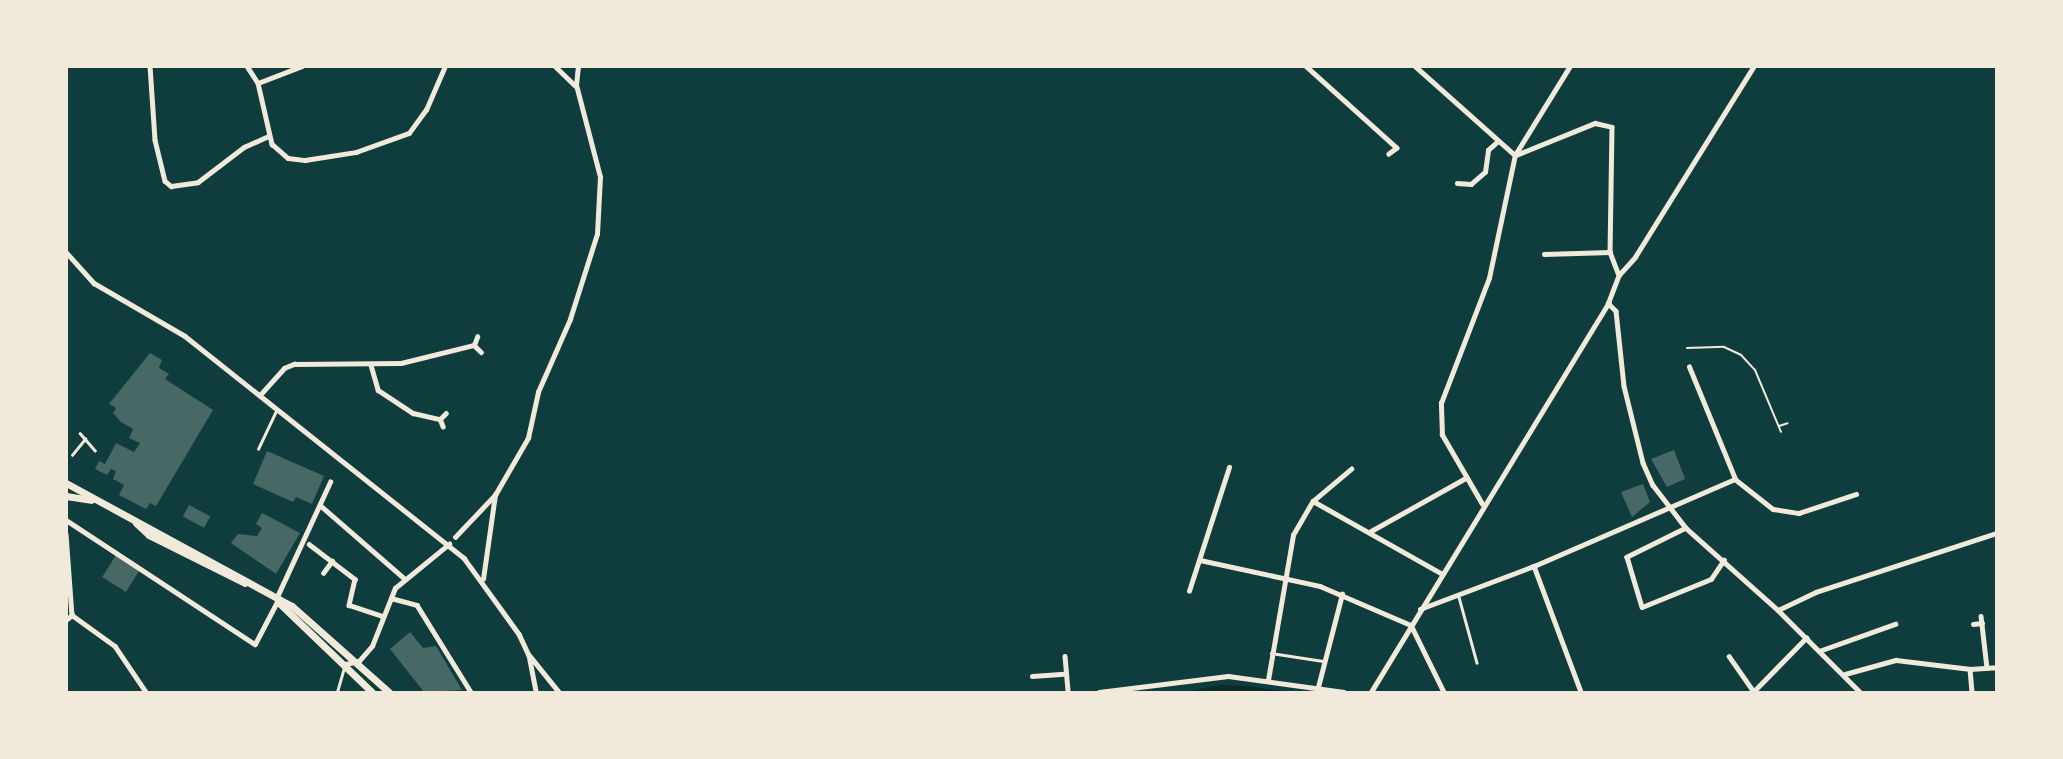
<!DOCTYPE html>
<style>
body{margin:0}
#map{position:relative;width:2063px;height:759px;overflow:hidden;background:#0f3d3e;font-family:"Public Sans",sans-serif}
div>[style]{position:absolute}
.water>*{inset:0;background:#0a2a2b}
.building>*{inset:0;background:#486865;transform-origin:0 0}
.path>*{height:2px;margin:-1px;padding:0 1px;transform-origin:1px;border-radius:1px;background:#f1e9da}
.service>*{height:2.5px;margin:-1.25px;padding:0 1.25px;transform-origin:1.25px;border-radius:1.25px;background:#f1e9da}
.minor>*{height:4.5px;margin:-2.25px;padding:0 2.25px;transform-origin:2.25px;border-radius:2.25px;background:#f1e9da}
.tertiary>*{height:5px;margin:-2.5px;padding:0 2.5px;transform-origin:2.5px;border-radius:2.5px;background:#f1e9da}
.trunk>*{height:7px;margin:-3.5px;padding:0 3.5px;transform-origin:3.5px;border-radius:3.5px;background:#f1e9da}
span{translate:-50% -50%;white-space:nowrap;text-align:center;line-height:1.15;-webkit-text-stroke:5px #f1e9da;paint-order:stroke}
.frame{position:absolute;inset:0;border:68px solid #f1e9da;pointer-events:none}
</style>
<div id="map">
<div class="water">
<div style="clip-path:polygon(1221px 685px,1248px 686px,1289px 692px,1185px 692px)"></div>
</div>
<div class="building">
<div style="clip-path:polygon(150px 353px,162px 360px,159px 368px,169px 374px,165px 379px,213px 410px,156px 506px,150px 503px,146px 509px,119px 495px,124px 485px,113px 479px,116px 471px,111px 469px,107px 475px,95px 469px,99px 461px,105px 464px,116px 443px,134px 452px,140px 443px,129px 438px,133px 429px,121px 422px,113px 413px,116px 408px,109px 404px)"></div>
<div style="clip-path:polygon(1674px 450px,1685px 479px,1667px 487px,1651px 459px)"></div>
<div style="clip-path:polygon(267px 451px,324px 476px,312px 504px,296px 497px,293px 502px,253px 484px)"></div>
<div style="clip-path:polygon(1643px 484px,1650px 502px,1632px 517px,1621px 492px)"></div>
<div style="left:189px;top:505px;width:24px;height:13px;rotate:28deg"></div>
<div style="clip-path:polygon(262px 513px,300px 533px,276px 574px,231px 543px,238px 534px,257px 536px,262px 528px,256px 524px)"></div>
<div style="left:116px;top:555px;width:28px;height:26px;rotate:32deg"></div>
<div style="clip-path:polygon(410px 632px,423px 648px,436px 646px,462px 690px,424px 692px,390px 649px)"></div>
</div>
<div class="path">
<div style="left:1687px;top:348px;width:37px;rotate:-2deg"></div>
<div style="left:1724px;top:347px;width:19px;rotate:25deg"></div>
<div style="left:1741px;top:355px;width:21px;rotate:47deg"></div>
<div style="left:1755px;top:370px;width:67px;rotate:67.2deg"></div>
<div style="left:1779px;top:426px;width:9px;rotate:-18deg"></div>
</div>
<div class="service">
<div style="left:80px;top:433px;width:23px;rotate:49deg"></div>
<div style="left:258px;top:449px;width:44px;rotate:-64.6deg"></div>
<div style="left:72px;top:455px;width:21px;rotate:-51deg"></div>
<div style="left:1459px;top:597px;width:68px;rotate:74.7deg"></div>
<div style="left:1271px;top:653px;width:54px;rotate:8.6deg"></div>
<div style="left:337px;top:692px;width:26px;rotate:-74deg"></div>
</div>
<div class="minor">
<div style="left:150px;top:66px;width:74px;rotate:86.1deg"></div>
<div style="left:155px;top:140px;width:42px;rotate:76.3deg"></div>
<div style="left:165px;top:181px;width:8px;rotate:40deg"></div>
<div style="left:171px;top:186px;width:27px;rotate:-8deg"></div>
<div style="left:198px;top:182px;width:58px;rotate:-37.3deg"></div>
<div style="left:244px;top:147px;width:27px;rotate:-24deg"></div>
<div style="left:247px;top:66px;width:20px;rotate:57deg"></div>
<div style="left:258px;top:83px;width:63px;rotate:77.1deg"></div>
<div style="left:272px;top:144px;width:21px;rotate:41deg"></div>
<div style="left:288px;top:158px;width:17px;rotate:7deg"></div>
<div style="left:305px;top:160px;width:52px;rotate:-8.9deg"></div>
<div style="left:356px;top:152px;width:56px;rotate:-19.7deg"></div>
<div style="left:409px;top:133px;width:29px;rotate:-54deg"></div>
<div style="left:426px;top:110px;width:48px;rotate:-66.6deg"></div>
<div style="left:555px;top:66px;width:28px;rotate:44deg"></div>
<div style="left:1306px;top:66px;width:122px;rotate:42deg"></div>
<div style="left:1397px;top:148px;width:10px;rotate:143deg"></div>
<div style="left:1415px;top:66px;width:134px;rotate:41.7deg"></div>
<div style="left:258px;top:83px;width:47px;rotate:-21.1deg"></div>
<div style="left:1516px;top:155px;width:85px;rotate:-22.1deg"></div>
<div style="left:1595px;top:123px;width:17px;rotate:13deg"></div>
<div style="left:1612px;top:127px;width:125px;rotate:90.9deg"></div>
<div style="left:1610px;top:252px;width:25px;rotate:69deg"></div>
<div style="left:1457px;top:183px;width:14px;rotate:4deg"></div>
<div style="left:1471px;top:184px;width:18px;rotate:-41deg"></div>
<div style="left:1485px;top:172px;width:22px;rotate:-82deg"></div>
<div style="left:1488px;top:150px;width:13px;rotate:-42deg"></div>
<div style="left:66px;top:252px;width:42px;rotate:47.9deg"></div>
<div style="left:94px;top:283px;width:105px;rotate:30.2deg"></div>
<div style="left:185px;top:336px;width:357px;rotate:38.5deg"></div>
<div style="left:464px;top:558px;width:94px;rotate:54.1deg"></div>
<div style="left:519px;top:634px;width:23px;rotate:65deg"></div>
<div style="left:529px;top:655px;width:38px;rotate:79deg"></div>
<div style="left:1544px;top:254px;width:66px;rotate:-1.7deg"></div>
<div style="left:1608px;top:303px;width:11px;rotate:45deg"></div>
<div style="left:1616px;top:311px;width:75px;rotate:83.9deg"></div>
<div style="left:1624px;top:386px;width:79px;rotate:76.1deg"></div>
<div style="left:1643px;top:463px;width:24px;rotate:66deg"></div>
<div style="left:1653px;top:485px;width:54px;rotate:52.5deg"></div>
<div style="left:1686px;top:528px;width:123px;rotate:41.7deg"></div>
<div style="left:1778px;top:610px;width:116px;rotate:45deg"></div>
<div style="left:474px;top:345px;width:9px;rotate:-69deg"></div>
<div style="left:371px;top:365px;width:26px;rotate:74deg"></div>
<div style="left:378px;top:390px;width:42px;rotate:33.3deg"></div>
<div style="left:413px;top:413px;width:28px;rotate:13deg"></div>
<div style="left:440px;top:419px;width:8px;rotate:67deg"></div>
<div style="left:260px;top:395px;width:36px;rotate:-48deg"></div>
<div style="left:284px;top:368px;width:11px;rotate:-22deg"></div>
<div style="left:294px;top:364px;width:107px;rotate:-0.5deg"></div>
<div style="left:401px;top:363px;width:75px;rotate:-13.9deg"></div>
<div style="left:474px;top:345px;width:10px;rotate:45deg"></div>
<div style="left:440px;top:419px;width:8px;rotate:-45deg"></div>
<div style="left:1735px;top:479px;width:48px;rotate:38.3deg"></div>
<div style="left:1773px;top:509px;width:26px;rotate:9deg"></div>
<div style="left:1799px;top:513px;width:60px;rotate:-18.4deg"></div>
<div style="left:1313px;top:501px;width:147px;rotate:29.4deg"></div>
<div style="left:1482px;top:504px;width:80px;rotate:-120.1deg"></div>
<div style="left:1442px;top:435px;width:32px;rotate:-92deg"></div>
<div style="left:1441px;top:403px;width:134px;rotate:-69deg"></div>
<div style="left:1489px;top:278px;width:126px;rotate:-78.1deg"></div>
<div style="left:1515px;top:155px;width:105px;rotate:-58.3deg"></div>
<div style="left:320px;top:505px;width:111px;rotate:41deg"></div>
<div style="left:66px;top:520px;width:226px;rotate:33.3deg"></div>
<div style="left:255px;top:644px;width:47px;rotate:-62.4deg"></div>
<div style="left:1686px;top:528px;width:66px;rotate:153.8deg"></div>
<div style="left:1627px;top:557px;width:52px;rotate:73.3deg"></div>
<div style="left:1642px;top:607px;width:74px;rotate:-22.1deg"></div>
<div style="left:1711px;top:579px;width:23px;rotate:-56deg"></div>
<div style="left:1371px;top:531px;width:109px;rotate:-29.2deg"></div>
<div style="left:66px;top:534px;width:81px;rotate:85.8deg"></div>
<div style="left:455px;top:537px;width:58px;rotate:-46.4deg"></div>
<div style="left:309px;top:544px;width:58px;rotate:37.3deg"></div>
<div style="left:355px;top:579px;width:27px;rotate:103deg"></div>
<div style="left:349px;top:605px;width:36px;rotate:18deg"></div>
<div style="left:1200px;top:560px;width:123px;rotate:12.2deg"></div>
<div style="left:1320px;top:586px;width:99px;rotate:23.2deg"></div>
<div style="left:1411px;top:625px;width:75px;rotate:63.8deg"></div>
<div style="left:1534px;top:566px;width:134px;rotate:69.5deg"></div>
<div style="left:323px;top:573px;width:15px;rotate:-53deg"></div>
<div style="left:483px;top:579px;width:85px;rotate:-81.9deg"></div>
<div style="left:495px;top:495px;width:66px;rotate:-59.9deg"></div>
<div style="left:528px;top:438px;width:47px;rotate:-77.7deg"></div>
<div style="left:538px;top:392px;width:80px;rotate:-66.3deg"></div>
<div style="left:570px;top:319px;width:89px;rotate:-72.4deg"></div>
<div style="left:597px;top:234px;width:57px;rotate:-87deg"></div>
<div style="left:600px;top:177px;width:95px;rotate:-104.6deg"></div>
<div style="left:576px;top:85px;width:19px;rotate:-84deg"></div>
<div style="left:1189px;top:591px;width:130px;rotate:-72.1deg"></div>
<div style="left:391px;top:598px;width:27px;rotate:15deg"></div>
<div style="left:417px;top:605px;width:102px;rotate:58.2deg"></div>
<div style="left:276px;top:599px;width:129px;rotate:-65.2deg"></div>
<div style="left:1420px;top:609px;width:122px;rotate:-20.7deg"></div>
<div style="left:1534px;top:566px;width:219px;rotate:-23.4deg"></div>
<div style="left:1735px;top:479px;width:121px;rotate:-112.3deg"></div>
<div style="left:1778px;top:610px;width:42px;rotate:-25.3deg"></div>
<div style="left:1816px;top:592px;width:189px;rotate:-18.1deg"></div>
<div style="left:72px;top:615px;width:53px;rotate:35.8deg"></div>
<div style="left:115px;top:646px;width:55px;rotate:56deg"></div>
<div style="left:1981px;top:616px;width:52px;rotate:83.4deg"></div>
<div style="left:66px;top:620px;width:8px;rotate:-40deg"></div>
<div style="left:1973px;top:624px;width:9px;rotate:-6deg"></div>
<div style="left:1819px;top:651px;width:81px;rotate:-19.6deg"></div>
<div style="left:530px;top:656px;width:46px;rotate:51.1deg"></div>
<div style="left:1065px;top:656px;width:36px;rotate:85deg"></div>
<div style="left:1729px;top:656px;width:44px;rotate:55.2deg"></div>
<div style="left:345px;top:664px;width:14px;rotate:-12deg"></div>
<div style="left:359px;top:661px;width:20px;rotate:-49deg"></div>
<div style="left:372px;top:646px;width:62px;rotate:-68.4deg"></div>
<div style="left:395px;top:588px;width:70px;rotate:-39.2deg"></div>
<div style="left:1970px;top:669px;width:23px;rotate:85deg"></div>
<div style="left:1845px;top:674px;width:53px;rotate:-15.4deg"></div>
<div style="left:1896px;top:660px;width:75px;rotate:6.9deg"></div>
<div style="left:1970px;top:669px;width:26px;rotate:-4deg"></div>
<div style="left:1032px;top:676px;width:32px;rotate:-4deg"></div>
<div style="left:1268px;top:680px;width:147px;rotate:-80.2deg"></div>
<div style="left:1293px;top:535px;width:39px;rotate:-60deg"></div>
<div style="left:1313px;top:501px;width:50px;rotate:-40.1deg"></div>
<div style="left:1318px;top:687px;width:96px;rotate:-75.5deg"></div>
<div style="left:1371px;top:692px;width:456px;rotate:-58.6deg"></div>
<div style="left:1608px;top:303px;width:30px;rotate:-69deg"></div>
<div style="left:1619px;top:275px;width:24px;rotate:-48deg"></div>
<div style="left:1635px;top:257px;width:225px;rotate:-58.1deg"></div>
<div style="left:1753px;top:692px;width:76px;rotate:-45.5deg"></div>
</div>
<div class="tertiary">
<div style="left:1099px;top:692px;width:130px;rotate:-7.1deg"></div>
<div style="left:1228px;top:676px;width:117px;rotate:7.9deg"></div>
</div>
<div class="trunk">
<div style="left:66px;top:483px;width:257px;rotate:28.6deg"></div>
<div style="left:292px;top:606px;width:130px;rotate:41.6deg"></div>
<div style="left:66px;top:496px;width:25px;rotate:9deg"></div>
<div style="left:136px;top:523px;width:18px;rotate:43deg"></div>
<div style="left:149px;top:535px;width:107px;rotate:26.6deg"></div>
<div style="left:278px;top:602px;width:130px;rotate:43.8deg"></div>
</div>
<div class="frame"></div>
</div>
